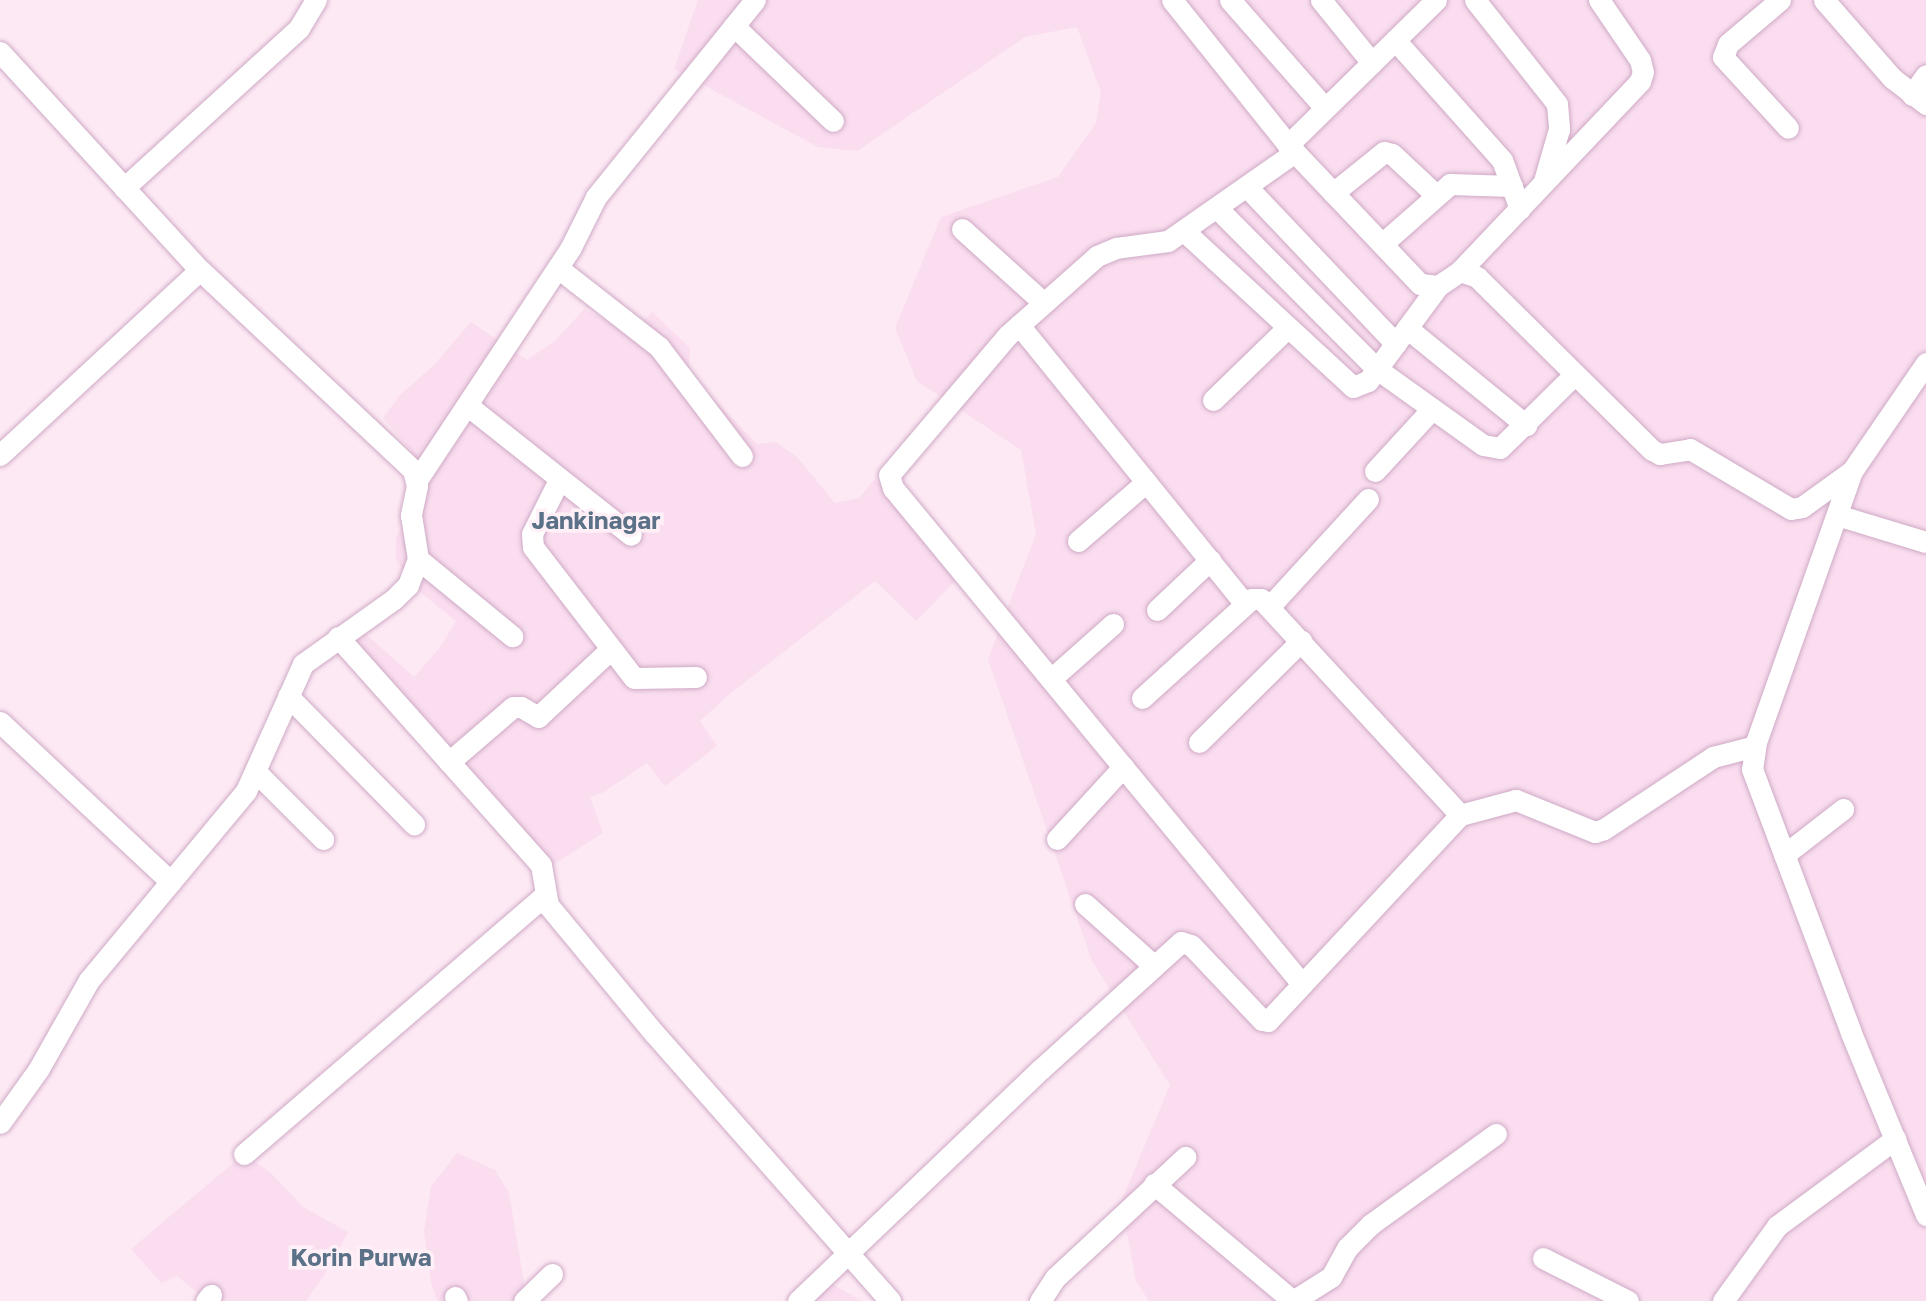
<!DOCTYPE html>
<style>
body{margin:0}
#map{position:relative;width:1926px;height:1301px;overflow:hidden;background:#fde9f4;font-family:"Golos Text",sans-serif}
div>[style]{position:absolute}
.residential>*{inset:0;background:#faddef}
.roads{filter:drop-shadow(0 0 2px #ceaac5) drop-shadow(0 0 2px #ceaac5)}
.minor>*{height:21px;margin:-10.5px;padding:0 10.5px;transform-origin:10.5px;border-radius:10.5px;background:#fff}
span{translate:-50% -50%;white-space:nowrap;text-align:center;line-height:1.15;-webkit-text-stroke:7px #fff0f8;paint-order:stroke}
.quarter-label{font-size:24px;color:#5a7187;font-weight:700}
</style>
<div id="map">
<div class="residential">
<div style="clip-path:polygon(698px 0,1926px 0,1926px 1301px,1149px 1301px,1136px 1281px,1121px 1202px,1170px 1085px,1092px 961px,988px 659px,1036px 534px,1021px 450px,917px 381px,895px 328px,941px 217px,1058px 177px,1096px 123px,1101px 92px,1077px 27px,1025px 37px,857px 151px,818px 147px,674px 69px)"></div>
<div style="clip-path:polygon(584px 309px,630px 334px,652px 312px,690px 348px,688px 373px,757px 444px,776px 442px,797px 457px,835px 503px,859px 498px,875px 479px,959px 577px,916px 621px,875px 581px,732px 692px,700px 721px,717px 746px,665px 786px,647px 763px,602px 793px,590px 797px,603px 833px,549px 867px,344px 645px,359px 628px,414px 677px,441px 646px,456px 621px,415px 588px,396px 560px,396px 538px,428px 481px,411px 451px,383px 418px,400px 395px,433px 366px,471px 322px,527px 360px,556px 340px)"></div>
<div style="clip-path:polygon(457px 1153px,495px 1170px,509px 1193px,527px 1301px,438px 1301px,432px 1287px,424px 1231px,431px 1187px)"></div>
<div style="clip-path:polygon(244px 1154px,272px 1174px,303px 1207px,348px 1232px,331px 1265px,306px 1301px,208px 1301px,177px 1276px,161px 1283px,131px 1249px)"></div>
<div style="clip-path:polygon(823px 1279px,862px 1301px,791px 1301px)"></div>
</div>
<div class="roads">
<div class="minor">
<div style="left:1172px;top:0;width:186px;rotate:51.3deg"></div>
<div style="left:1230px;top:0;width:144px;rotate:48.7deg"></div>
<div style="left:1321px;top:0;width:81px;rotate:51deg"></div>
<div style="left:1436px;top:0;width:207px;rotate:135.6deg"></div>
<div style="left:1288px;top:145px;width:192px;rotate:46.5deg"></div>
<div style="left:1420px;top:284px;width:18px;rotate:6deg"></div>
<div style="left:1438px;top:286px;width:27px;rotate:-34deg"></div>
<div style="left:1460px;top:271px;width:18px;rotate:19deg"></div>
<div style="left:1477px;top:277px;width:246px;rotate:44.7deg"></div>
<div style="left:1652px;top:450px;width:9px;rotate:27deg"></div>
<div style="left:1660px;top:454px;width:30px;rotate:-9deg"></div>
<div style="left:1690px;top:449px;width:117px;rotate:30.7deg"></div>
<div style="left:1791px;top:509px;width:11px;rotate:-10deg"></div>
<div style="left:1802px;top:507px;width:62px;rotate:-35.8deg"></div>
<div style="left:1475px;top:0;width:132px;rotate:51.7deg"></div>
<div style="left:1557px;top:104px;width:25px;rotate:85deg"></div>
<div style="left:1559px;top:129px;width:54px;rotate:106.1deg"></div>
<div style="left:1780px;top:0;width:68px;rotate:139.8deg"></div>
<div style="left:1728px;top:44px;width:14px;rotate:111deg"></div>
<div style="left:1723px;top:57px;width:96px;rotate:47.5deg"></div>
<div style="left:1824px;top:0;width:103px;rotate:48.9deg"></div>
<div style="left:1892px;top:78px;width:43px;rotate:37.4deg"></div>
<div style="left:734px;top:26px;width:137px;rotate:43.8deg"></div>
<div style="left:1395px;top:40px;width:161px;rotate:48.3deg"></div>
<div style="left:1502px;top:160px;width:52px;rotate:69.8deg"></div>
<div style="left:0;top:52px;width:296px;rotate:47.5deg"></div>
<div style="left:200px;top:270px;width:292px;rotate:43.2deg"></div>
<div style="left:413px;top:470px;width:16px;rotate:76deg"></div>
<div style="left:417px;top:486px;width:30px;rotate:102deg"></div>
<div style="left:411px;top:515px;width:45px;rotate:81deg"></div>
<div style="left:418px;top:559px;width:28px;rotate:111deg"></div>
<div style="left:408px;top:585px;width:20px;rotate:135deg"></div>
<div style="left:394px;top:599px;width:112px;rotate:144.5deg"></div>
<div style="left:303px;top:664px;width:139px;rotate:114.2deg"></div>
<div style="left:246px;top:791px;width:246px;rotate:129.7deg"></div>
<div style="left:89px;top:980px;width:103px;rotate:119.5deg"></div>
<div style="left:38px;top:1070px;width:65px;rotate:125.6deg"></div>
<div style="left:1912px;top:95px;width:24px;rotate:-55deg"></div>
<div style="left:1295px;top:152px;width:155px;rotate:145deg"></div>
<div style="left:1168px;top:241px;width:52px;rotate:172.3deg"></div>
<div style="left:1116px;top:248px;width:21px;rotate:157deg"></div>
<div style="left:1097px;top:256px;width:120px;rotate:138.4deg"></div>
<div style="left:1007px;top:336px;width:182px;rotate:130.3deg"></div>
<div style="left:889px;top:475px;width:14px;rotate:73deg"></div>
<div style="left:893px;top:488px;width:643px;rotate:50.49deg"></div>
<div style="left:1247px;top:187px;width:216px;rotate:46.5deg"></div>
<div style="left:124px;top:188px;width:237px;rotate:-42.4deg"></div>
<div style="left:299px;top:28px;width:33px;rotate:-59deg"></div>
<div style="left:1333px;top:193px;width:65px;rotate:-38.8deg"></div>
<div style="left:1384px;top:152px;width:8px;rotate:14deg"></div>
<div style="left:1392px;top:154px;width:60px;rotate:43deg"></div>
<div style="left:1217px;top:208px;width:227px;rotate:45.2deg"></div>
<div style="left:1377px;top:369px;width:130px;rotate:35.6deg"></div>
<div style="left:1483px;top:445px;width:17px;rotate:10deg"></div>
<div style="left:1500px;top:448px;width:105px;rotate:-44.6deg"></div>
<div style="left:962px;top:229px;width:110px;rotate:42.1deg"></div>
<div style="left:1184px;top:231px;width:230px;rotate:42.7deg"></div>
<div style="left:1353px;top:387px;width:16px;rotate:-22deg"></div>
<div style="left:1368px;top:381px;width:118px;rotate:-53.6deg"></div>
<div style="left:1382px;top:244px;width:91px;rotate:-41.4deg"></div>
<div style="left:1450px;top:184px;width:62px;rotate:1.8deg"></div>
<div style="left:558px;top:268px;width:128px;rotate:38deg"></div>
<div style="left:659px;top:347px;width:137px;rotate:52.7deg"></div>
<div style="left:1460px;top:271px;width:262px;rotate:-46.5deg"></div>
<div style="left:1640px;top:81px;width:9px;rotate:-72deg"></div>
<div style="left:1643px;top:72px;width:12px;rotate:-104deg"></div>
<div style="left:1640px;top:60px;width:73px;rotate:-124.3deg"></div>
<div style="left:1019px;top:325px;width:359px;rotate:51deg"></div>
<div style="left:1407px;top:328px;width:154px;rotate:39.2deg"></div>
<div style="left:1926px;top:363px;width:131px;rotate:124.4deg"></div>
<div style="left:1852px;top:471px;width:288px;rotate:109.5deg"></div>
<div style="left:1756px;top:742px;width:27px;rotate:98deg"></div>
<div style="left:1752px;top:769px;width:282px;rotate:69.4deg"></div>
<div style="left:1851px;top:1033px;width:197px;rotate:67.6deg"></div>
<div style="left:1213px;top:400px;width:103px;rotate:-44.2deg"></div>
<div style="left:467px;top:405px;width:209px;rotate:38.4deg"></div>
<div style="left:0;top:455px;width:272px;rotate:-42.8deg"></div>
<div style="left:1375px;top:471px;width:84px;rotate:-47.4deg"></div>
<div style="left:417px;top:480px;width:277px;rotate:-56.5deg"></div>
<div style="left:570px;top:249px;width:58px;rotate:-63.4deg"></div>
<div style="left:596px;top:197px;width:253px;rotate:-51.1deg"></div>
<div style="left:559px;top:480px;width:60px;rotate:116.6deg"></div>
<div style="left:532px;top:534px;width:13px;rotate:86deg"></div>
<div style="left:533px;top:547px;width:165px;rotate:52.4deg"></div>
<div style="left:634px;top:678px;width:62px;rotate:-0.9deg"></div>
<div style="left:1837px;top:515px;width:93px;rotate:16.9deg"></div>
<div style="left:1078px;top:541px;width:90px;rotate:-40.9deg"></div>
<div style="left:418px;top:559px;width:122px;rotate:39.3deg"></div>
<div style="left:1270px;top:606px;width:145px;rotate:-47.5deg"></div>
<div style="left:1157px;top:610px;width:73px;rotate:-43.3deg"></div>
<div style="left:338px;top:637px;width:305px;rotate:48.3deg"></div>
<div style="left:541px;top:865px;width:41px;rotate:80.1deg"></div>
<div style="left:548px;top:905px;width:166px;rotate:50.4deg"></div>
<div style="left:654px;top:1033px;width:357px;rotate:48.6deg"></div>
<div style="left:1051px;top:679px;width:83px;rotate:-41.6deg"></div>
<div style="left:288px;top:696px;width:180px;rotate:45.5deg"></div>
<div style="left:1142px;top:698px;width:147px;rotate:-42.2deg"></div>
<div style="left:1251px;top:599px;width:10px"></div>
<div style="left:1261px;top:599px;width:294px;rotate:47.3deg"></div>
<div style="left:0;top:722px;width:234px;rotate:43.1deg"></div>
<div style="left:1199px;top:742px;width:144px;rotate:-44.7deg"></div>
<div style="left:449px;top:762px;width:84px;rotate:-40.7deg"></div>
<div style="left:513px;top:707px;width:8px"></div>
<div style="left:521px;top:707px;width:20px;rotate:30deg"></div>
<div style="left:538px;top:717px;width:100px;rotate:-43deg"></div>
<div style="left:256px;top:772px;width:95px;rotate:45deg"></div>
<div style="left:1057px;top:839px;width:98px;rotate:-47.5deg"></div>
<div style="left:1784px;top:855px;width:75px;rotate:-37.9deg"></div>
<div style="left:1085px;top:904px;width:93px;rotate:41.9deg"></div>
<div style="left:244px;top:1154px;width:397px;rotate:-40.7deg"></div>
<div style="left:1154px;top:1184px;width:182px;rotate:40.1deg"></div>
<div style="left:1293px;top:1301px;width:45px;rotate:-32.3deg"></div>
<div style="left:1331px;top:1277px;width:33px;rotate:-61deg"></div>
<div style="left:1347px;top:1248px;width:34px;rotate:-45deg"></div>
<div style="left:1371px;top:1224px;width:154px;rotate:-35.8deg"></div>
<div style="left:1543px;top:1258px;width:95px;rotate:26.8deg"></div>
<div style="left:455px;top:1297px;width:4px;rotate:63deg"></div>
<div style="left:206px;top:1301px;width:8px;rotate:-50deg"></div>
<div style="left:524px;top:1301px;width:39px;rotate:-44deg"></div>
<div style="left:798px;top:1301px;width:336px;rotate:-43.7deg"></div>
<div style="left:1041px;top:1069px;width:189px;rotate:-42.2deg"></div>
<div style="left:1181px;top:942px;width:10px;rotate:17deg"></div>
<div style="left:1191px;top:945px;width:103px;rotate:46.6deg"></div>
<div style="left:1262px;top:1020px;width:6px;rotate:9deg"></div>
<div style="left:1268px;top:1021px;width:282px;rotate:-47deg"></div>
<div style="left:1460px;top:815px;width:58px;rotate:-15deg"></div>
<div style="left:1516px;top:800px;width:85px;rotate:22.1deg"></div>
<div style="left:1595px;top:832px;width:9px;rotate:-18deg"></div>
<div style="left:1604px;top:829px;width:131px;rotate:-33.4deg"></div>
<div style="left:1713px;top:757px;width:43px;rotate:-14.7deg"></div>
<div style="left:1040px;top:1301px;width:27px;rotate:-57deg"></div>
<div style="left:1055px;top:1278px;width:178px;rotate:-42.9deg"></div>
<div style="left:1723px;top:1301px;width:92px;rotate:-54.2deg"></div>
<div style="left:1777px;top:1226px;width:147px;rotate:-36.4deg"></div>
</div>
</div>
<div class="quarter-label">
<span style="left:596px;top:520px">Jankinagar</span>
<span style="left:361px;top:1257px">Korin Purwa</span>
</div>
</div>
